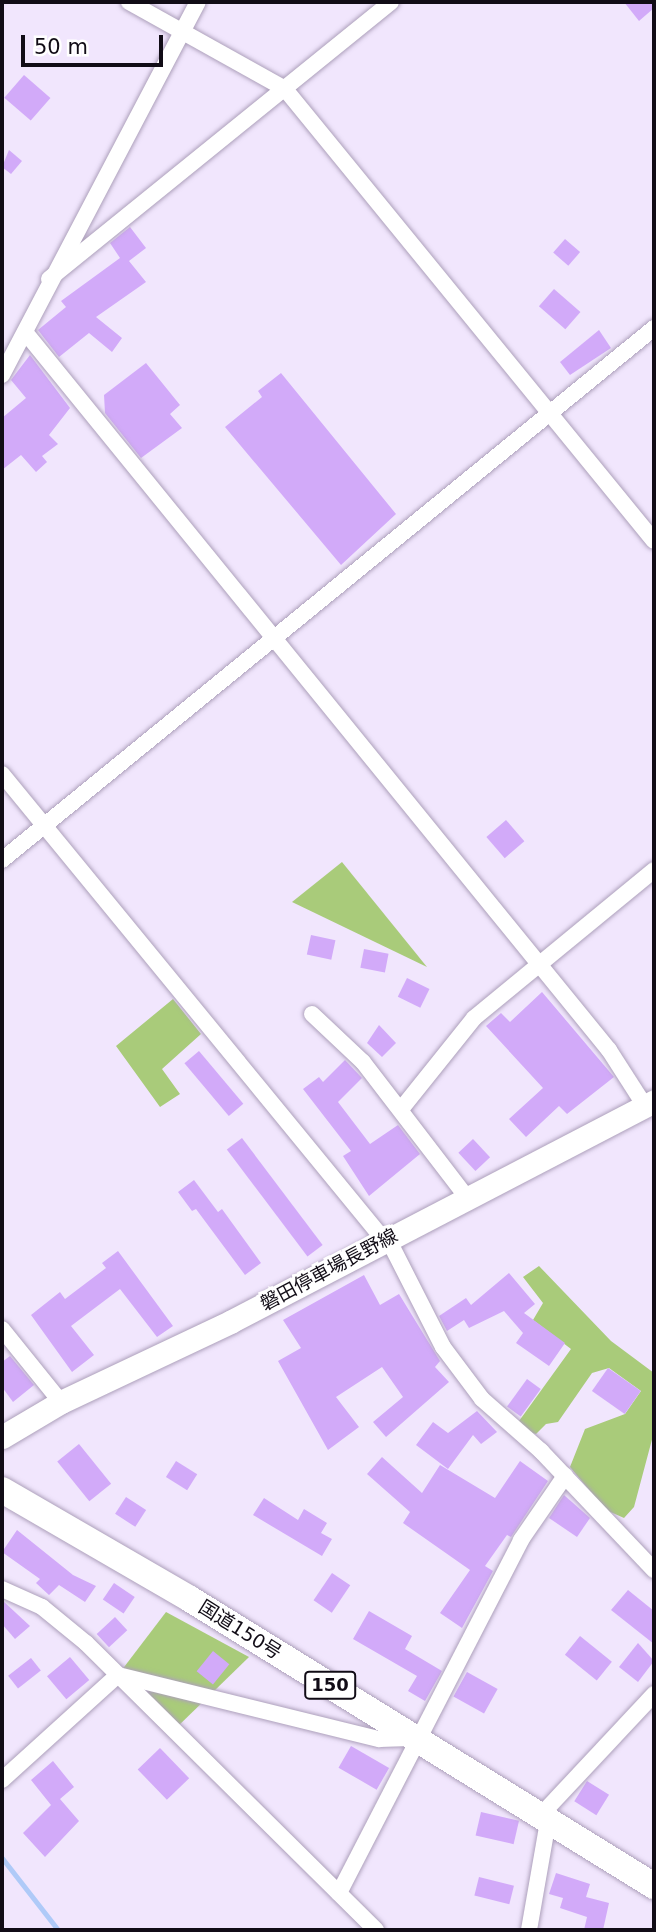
<!DOCTYPE html>
<meta charset="utf-8">
<style>
body{margin:0}
#map{position:relative;width:656px;height:1932px;overflow:hidden;background:#f1e6fd;font-family:"DejaVu Sans","Noto Sans JP",sans-serif}
div>[style]{position:absolute}
.green>*{inset:0;background:#a9cb7a}
.stream>*{height:5px;margin:-2.5px;padding:0 2.5px;transform-origin:2.5px;border-radius:2.5px;background:#afcaf8}
.building>*{inset:0;background:#d2aaf9;transform-origin:0 0}
.roads{filter:drop-shadow(0 0 2px #ada0bb) drop-shadow(0 0 2px #ada0bb)}
.minor>*{height:16px;margin:-8px;padding:0 8px;transform-origin:8px;border-radius:8px;background:#fff}
.secondary>*{height:23px;margin:-11.5px;padding:0 11.5px;transform-origin:11.5px;border-radius:11.5px;background:#fff}
.trunk>*{height:26px;margin:-13px;padding:0 13px;transform-origin:13px;border-radius:13px;background:#fff}
span{translate:-50% -50%;white-space:nowrap;text-align:center;line-height:1.15;-webkit-text-stroke:6px #fff;paint-order:stroke}
.shield-label span{padding:2px 5px;background:#fff;border:2px solid;border-radius:5px;-webkit-text-stroke-width:0}
.shield-label{font-size:18px;color:#110c16;font-weight:700}
.street-label{font-size:19px;color:#110c16}
.frame{position:absolute;inset:0;border:4px solid #110c16;pointer-events:none}
.scale{position:absolute;left:21px;top:35px;width:142px;height:32px;box-sizing:border-box;border:4px solid #110c16;border-top:0;padding-left:9px;font-size:21px;line-height:24px;white-space:nowrap;color:#110c16;-webkit-text-stroke:5px #fff;paint-order:stroke}
</style>
<div id="map">
<div class="green">
<div style="clip-path:polygon(342px 862px,427px 967px,292px 902px)"></div>
<div style="clip-path:polygon(173px 999px,201px 1034px,162px 1069px,180px 1094px,160px 1107px,116px 1046px)"></div>
<div style="clip-path:polygon(539px 1266px,611px 1341px,654px 1373px,654px 1432px,634px 1507px,624px 1518px,606px 1510px,570px 1467px,585px 1429px,625px 1414px,641px 1391px,609px 1368px,592px 1373px,558px 1422px,546px 1424px,536px 1434px,514px 1428px,571px 1349px,533px 1320px,543px 1303px,523px 1277px)"></div>
<div style="clip-path:polygon(166px 1612px,249px 1657px,173px 1731px,118px 1675px)"></div>
</div>
<div class="stream">
<div style="left:2px;top:1858px;width:91px;rotate:52.1deg"></div>
</div>
<div class="building">
<div style="clip-path:polygon(624px 2px,654px 2px,654px 8px,639px 21px)"></div>
<div style="left:24px;top:75px;width:35px;height:30px;rotate:41deg"></div>
<div style="clip-path:polygon(9px 150px,22px 161px,11px 174px,2px 167px)"></div>
<div style="clip-path:polygon(130px 227px,146px 248px,129px 261px,146px 282px,96px 317px,122px 338px,112px 352px,89px 333px,59px 357px,38px 330px,66px 307px,61px 301px,120px 258px,110px 243px)"></div>
<div style="left:565px;top:239px;width:20px;height:18px;rotate:41deg"></div>
<div style="left:554px;top:289px;width:35px;height:23px;rotate:41deg"></div>
<div style="clip-path:polygon(599px 330px,611px 348px,570px 375px,560px 362px)"></div>
<div style="clip-path:polygon(30px 355px,70px 408px,49px 435px,58px 444px,42px 456px,47px 462px,36px 472px,21px 455px,2px 470px,2px 418px,26px 398px,11px 380px)"></div>
<div style="clip-path:polygon(146px 363px,180px 405px,170px 414px,182px 428px,141px 458px,105px 413px,104px 395px)"></div>
<div style="clip-path:polygon(281px 373px,396px 514px,341px 565px,225px 427px,262px 397px,258px 391px)"></div>
<div style="left:506px;top:820px;width:28px;height:26px;rotate:49deg"></div>
<div style="left:311px;top:935px;width:25px;height:20px;rotate:12deg"></div>
<div style="left:364px;top:949px;width:25px;height:19px;rotate:11deg"></div>
<div style="left:407px;top:978px;width:25px;height:21px;rotate:26deg"></div>
<div style="clip-path:polygon(542px 992px,614px 1077px,567px 1114px,559px 1106px,526px 1137px,509px 1119px,543px 1088px,486px 1026px,501px 1013px,510px 1022px)"></div>
<div style="clip-path:polygon(379px 1025px,396px 1043px,382px 1057px,367px 1043px)"></div>
<div style="left:199px;top:1051px;width:69px;height:19px;rotate:50deg"></div>
<div style="clip-path:polygon(345px 1060px,362px 1078px,338px 1102px,370px 1144px,398px 1125px,420px 1154px,369px 1196px,343px 1156px,351px 1151px,303px 1089px,319px 1077px,323px 1082px)"></div>
<div style="left:242px;top:1138px;width:134px;height:19px;rotate:53deg"></div>
<div style="left:473px;top:1139px;width:25px;height:20px;rotate:47deg"></div>
<div style="clip-path:polygon(194px 1180px,218px 1212px,222px 1209px,261px 1263px,245px 1275px,196px 1209px,192px 1211px,178px 1192px)"></div>
<div style="clip-path:polygon(118px 1251px,173px 1326px,157px 1337px,120px 1289px,71px 1326px,94px 1355px,72px 1372px,31px 1315px,60px 1292px,65px 1299px,106px 1268px,102px 1263px)"></div>
<div style="clip-path:polygon(509px 1273px,535px 1304px,524px 1313px,565px 1343px,549px 1366px,516px 1343px,523px 1333px,504px 1311px,469px 1328px,464px 1320px,447px 1331px,439px 1316px,466px 1298px,471px 1305px)"></div>
<div style="clip-path:polygon(364px 1275px,380px 1305px,399px 1294px,440px 1361px,435px 1367px,449px 1382px,386px 1437px,373px 1422px,403px 1397px,382px 1367px,336px 1397px,359px 1427px,328px 1450px,278px 1361px,301px 1348px,283px 1320px)"></div>
<div style="clip-path:polygon(10px 1356px,34px 1385px,13px 1402px,2px 1387px,2px 1362px)"></div>
<div style="left:608px;top:1368px;width:40px;height:28px;rotate:35deg"></div>
<div style="left:527px;top:1379px;width:17px;height:34px;rotate:36deg"></div>
<div style="clip-path:polygon(477px 1411px,497px 1432px,481px 1444px,473px 1435px,448px 1469px,416px 1445px,433px 1422px,448px 1433px)"></div>
<div style="left:79px;top:1444px;width:51px;height:28px;rotate:51deg"></div>
<div style="clip-path:polygon(382px 1457px,422px 1493px,440px 1465px,495px 1498px,520px 1461px,548px 1481px,511px 1537px,507px 1535px,485px 1566px,493px 1571px,462px 1628px,440px 1613px,470px 1570px,403px 1523px,410px 1512px,367px 1474px)"></div>
<div style="left:176px;top:1461px;width:25px;height:19px;rotate:32deg"></div>
<div style="clip-path:polygon(564px 1495px,590px 1518px,577px 1537px,549px 1518px)"></div>
<div style="left:126px;top:1497px;width:24px;height:20px;rotate:33deg"></div>
<div style="clip-path:polygon(264px 1498px,298px 1520px,304px 1509px,327px 1523px,321px 1533px,332px 1539px,322px 1556px,253px 1515px)"></div>
<div style="clip-path:polygon(17px 1530px,73px 1575px,96px 1586px,85px 1602px,59px 1585px,49px 1595px,36px 1583px,40px 1579px,2px 1552px)"></div>
<div style="left:332px;top:1573px;width:22px;height:33px;rotate:34deg"></div>
<div style="left:114px;top:1583px;width:25px;height:20px;rotate:34deg"></div>
<div style="clip-path:polygon(628px 1590px,654px 1611px,654px 1644px,611px 1610px)"></div>
<div style="clip-path:polygon(2px 1600px,30px 1626px,15px 1639px,2px 1624px)"></div>
<div style="clip-path:polygon(369px 1611px,412px 1636px,405px 1649px,442px 1671px,425px 1701px,408px 1691px,417px 1676px,353px 1639px)"></div>
<div style="left:115px;top:1617px;width:18px;height:25px;rotate:47deg"></div>
<div style="left:580px;top:1636px;width:41px;height:24px;rotate:39deg"></div>
<div style="clip-path:polygon(638px 1643px,654px 1661px,638px 1682px,619px 1667px)"></div>
<div style="left:213px;top:1651px;width:21px;height:26px;rotate:39deg"></div>
<div style="left:70px;top:1657px;width:30px;height:30px;rotate:50deg"></div>
<div style="left:31px;top:1658px;width:16px;height:29px;rotate:52deg"></div>
<div style="left:467px;top:1672px;width:35px;height:28px;rotate:29deg"></div>
<div style="left:351px;top:1746px;width:44px;height:25px;rotate:30deg"></div>
<div style="left:160px;top:1748px;width:42px;height:31px;rotate:46deg"></div>
<div style="clip-path:polygon(53px 1761px,74px 1787px,60px 1799px,79px 1821px,45px 1857px,23px 1833px,51px 1805px,31px 1780px)"></div>
<div style="left:587px;top:1781px;width:26px;height:24px;rotate:32deg"></div>
<div style="left:481px;top:1812px;width:39px;height:24px;rotate:13deg"></div>
<div style="clip-path:polygon(556px 1873px,590px 1884px,586px 1897px,609px 1903px,603px 1930px,584px 1930px,587px 1917px,560px 1908px,563px 1898px,549px 1894px)"></div>
<div style="left:479px;top:1877px;width:36px;height:19px;rotate:14deg"></div>
</div>
<div class="roads">
<div class="minor">
<div style="left:129px;top:2px;width:179px;rotate:29.1deg"></div>
<div style="left:285px;top:89px;width:583px;rotate:50.77deg"></div>
<div style="left:49px;top:279px;width:440px;rotate:-39deg"></div>
<div style="left:25px;top:332px;width:926px;rotate:50.88deg"></div>
<div style="left:609px;top:1050px;width:67px;rotate:57.3deg"></div>
<div style="left:2px;top:375px;width:421px;rotate:-62.3deg"></div>
<div style="left:2px;top:774px;width:603px;rotate:50.66deg"></div>
<div style="left:2px;top:860px;width:842px;rotate:-39.21deg"></div>
<div style="left:312px;top:1014px;width:70px;rotate:43.3deg"></div>
<div style="left:363px;top:1062px;width:173px;rotate:52.5deg"></div>
<div style="left:402px;top:1108px;width:115px;rotate:-51.3deg"></div>
<div style="left:474px;top:1018px;width:233px;rotate:-39.4deg"></div>
<div style="left:388px;top:1239px;width:121px;rotate:63deg"></div>
<div style="left:443px;top:1347px;width:65px;rotate:53.1deg"></div>
<div style="left:482px;top:1399px;width:79px;rotate:41.4deg"></div>
<div style="left:541px;top:1451px;width:164px;rotate:46.5deg"></div>
<div style="left:2px;top:1329px;width:94px;rotate:51.1deg"></div>
<div style="left:2px;top:1589px;width:44px;rotate:24.2deg"></div>
<div style="left:42px;top:1607px;width:57px;rotate:39.3deg"></div>
<div style="left:86px;top:1643px;width:408px;rotate:44.7deg"></div>
<div style="left:2px;top:1780px;width:156px;rotate:-42.2deg"></div>
<div style="left:118px;top:1675px;width:269px;rotate:13.8deg"></div>
<div style="left:379px;top:1739px;width:31px;rotate:-2deg"></div>
<div style="left:540px;top:1816px;width:167px;rotate:-46.9deg"></div>
<div style="left:339px;top:1893px;width:397px;rotate:-62.7deg"></div>
<div style="left:521px;top:1540px;width:78px;rotate:-55.5deg"></div>
<div style="left:529px;top:1930px;width:111px;rotate:-80.1deg"></div>
</div>
<div class="secondary">
<div style="left:2px;top:1437px;width:69px;rotate:-30.7deg"></div>
<div style="left:61px;top:1402px;width:189px;rotate:-25.3deg"></div>
<div style="left:232px;top:1321px;width:476px;rotate:-27.5deg"></div>
</div>
<div class="trunk">
<div style="left:2px;top:1490px;width:217px;rotate:30.1deg"></div>
<div style="left:190px;top:1599px;width:546px;rotate:31.74deg"></div>
</div>
</div>
<div class="shield-label">
<span style="left:330px;top:1685px">150</span>
</div>
<div class="street-label">
<span style="left:329px;top:1270px;rotate:-28deg">磐田停車場長野線</span>
<span style="left:240px;top:1630px;rotate:32deg">国道150号</span>
</div>
<div class="frame"></div>
<div class="scale">50 m</div>
</div>
